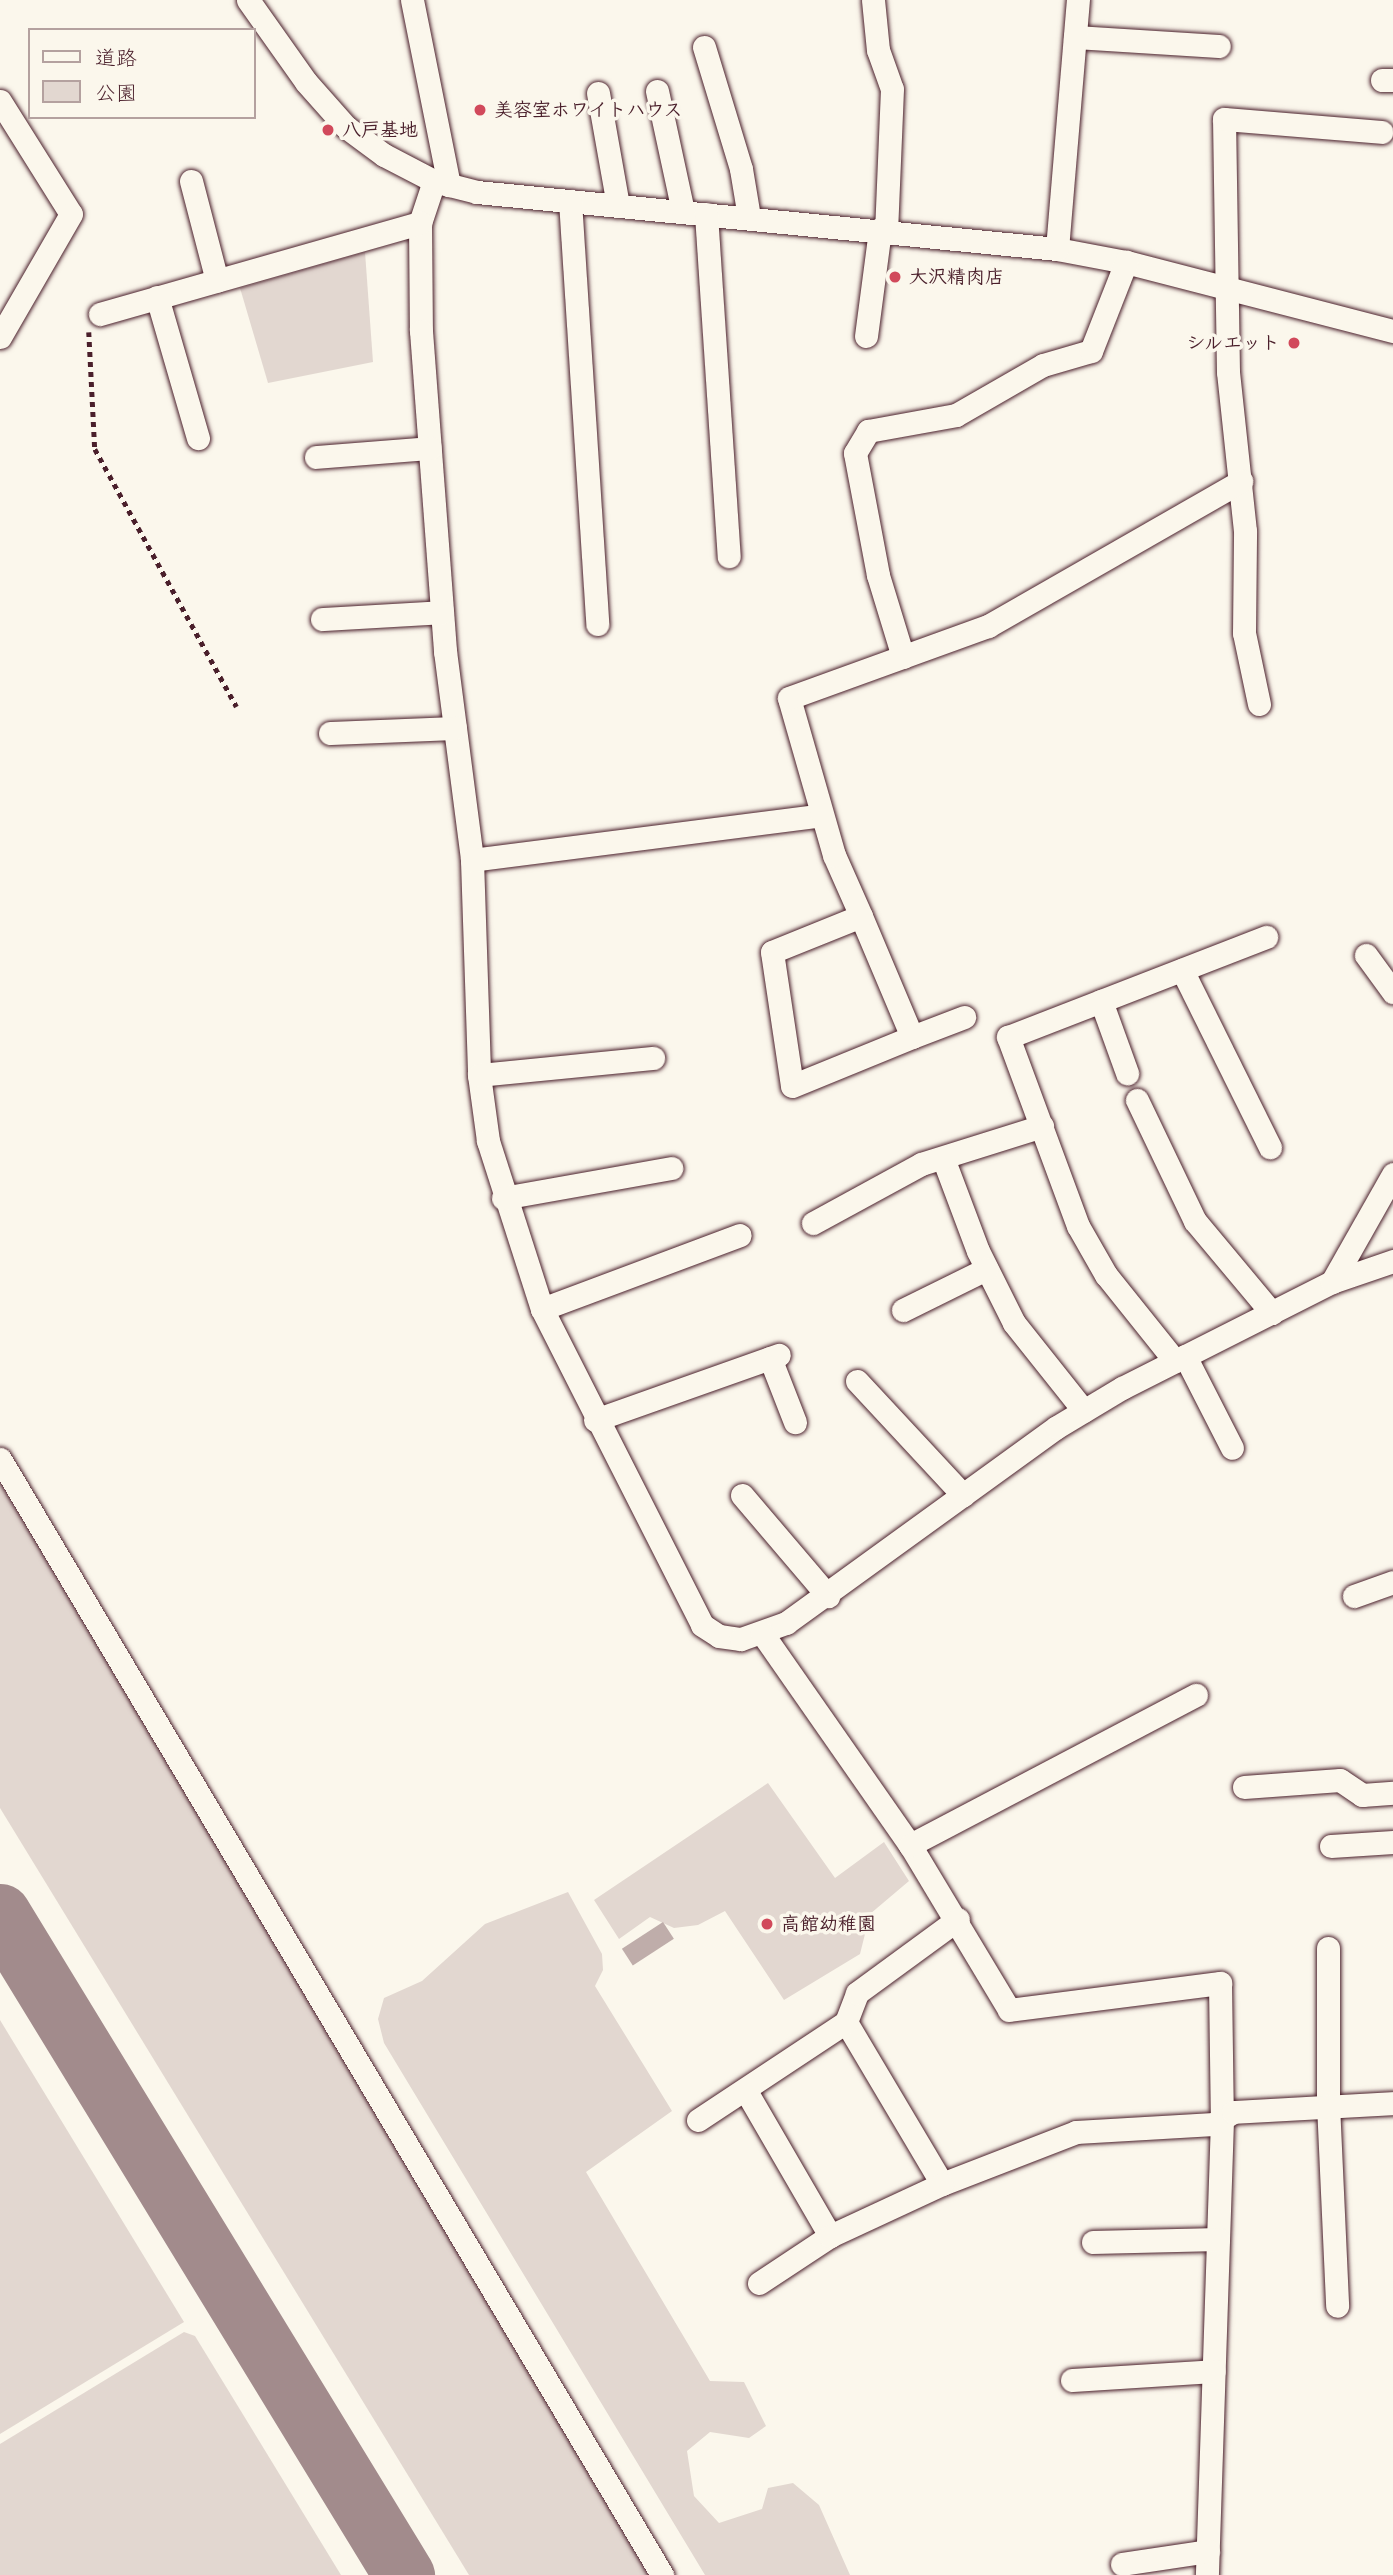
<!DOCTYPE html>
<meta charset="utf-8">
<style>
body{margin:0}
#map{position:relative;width:1393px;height:2575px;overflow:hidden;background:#fbf7ec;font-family:"Shantell Sans","Klee One",sans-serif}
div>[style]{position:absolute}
.green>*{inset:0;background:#e2d7d0}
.water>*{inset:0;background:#bfadaa;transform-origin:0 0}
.taxiway>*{height:61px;margin:-30.5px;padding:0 30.5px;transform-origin:30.5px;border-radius:30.5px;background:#a28b8c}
.path>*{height:4.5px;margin-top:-2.25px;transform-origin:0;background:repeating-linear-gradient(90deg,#4a1f2b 0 5px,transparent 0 10px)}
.roads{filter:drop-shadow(0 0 2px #4a1f2b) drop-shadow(0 0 2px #4a1f2b)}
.minor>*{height:23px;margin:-11.5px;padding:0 11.5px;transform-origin:11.5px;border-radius:11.5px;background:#fbf7ec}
.dots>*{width:19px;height:19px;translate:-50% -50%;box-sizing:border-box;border:4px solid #fbf7ec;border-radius:50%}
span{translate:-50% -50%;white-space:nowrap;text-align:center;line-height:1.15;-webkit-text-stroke:7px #fbf7ec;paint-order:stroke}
.poi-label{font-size:19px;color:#4a1f2b;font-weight:700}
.left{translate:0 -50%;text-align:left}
.right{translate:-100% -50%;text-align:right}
.legend{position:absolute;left:28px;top:28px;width:228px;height:91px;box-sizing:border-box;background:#fbf7ec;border:2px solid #b4a19f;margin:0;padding:9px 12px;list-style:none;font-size:21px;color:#4a1f2b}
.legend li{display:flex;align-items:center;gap:14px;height:35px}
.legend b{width:35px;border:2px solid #b4a19f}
</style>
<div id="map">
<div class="green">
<div style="clip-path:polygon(365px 252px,373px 362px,268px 383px,240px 288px)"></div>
<div style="clip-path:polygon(0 1479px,651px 2575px,469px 2575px,0 1808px)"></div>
<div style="clip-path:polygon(768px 1783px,835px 1878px,884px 1842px,909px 1881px,870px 1914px,860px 1954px,784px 2000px,725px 1911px,698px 1925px,674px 1928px,650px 1917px,619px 1939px,594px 1900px)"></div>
<div style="clip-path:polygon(568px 1892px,602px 1954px,603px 1970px,595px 1986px,672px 2111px,586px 2172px,710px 2381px,744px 2382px,766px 2426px,749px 2438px,710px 2432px,687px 2451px,694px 2496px,719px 2523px,762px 2509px,768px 2488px,793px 2483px,819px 2505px,850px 2575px,705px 2575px,384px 2043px,378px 2019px,384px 1998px,422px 1981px,485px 1924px)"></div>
<div style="clip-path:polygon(0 2020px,184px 2322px,0 2434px)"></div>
<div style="clip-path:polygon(184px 2332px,195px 2336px,341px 2575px,0 2575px,0 2444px)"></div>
</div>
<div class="water">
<div style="left:663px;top:1922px;width:20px;height:49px;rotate:57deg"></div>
</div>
<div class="taxiway">
<div style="left:0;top:1914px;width:775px;rotate:58.57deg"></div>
</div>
<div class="path">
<div style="left:89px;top:332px;width:117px;rotate:87.1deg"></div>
<div style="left:95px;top:449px;width:294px;rotate:61.2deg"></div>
</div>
<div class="roads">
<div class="minor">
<div style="left:248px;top:0;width:100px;rotate:54.7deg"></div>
<div style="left:306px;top:82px;width:60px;rotate:48.4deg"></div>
<div style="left:346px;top:127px;width:47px;rotate:36.4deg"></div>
<div style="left:384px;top:155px;width:56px;rotate:27.5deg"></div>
<div style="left:434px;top:181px;width:44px;rotate:14.3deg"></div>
<div style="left:477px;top:192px;width:583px;rotate:5.61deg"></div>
<div style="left:1057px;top:249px;width:70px;rotate:10.7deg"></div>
<div style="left:1126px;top:262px;width:276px;rotate:14.5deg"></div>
<div style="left:412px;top:0;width:189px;rotate:78.7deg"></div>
<div style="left:873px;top:0;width:50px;rotate:84.3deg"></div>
<div style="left:878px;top:50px;width:41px;rotate:70.3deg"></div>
<div style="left:892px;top:89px;width:141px;rotate:92.4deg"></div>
<div style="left:1075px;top:37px;width:144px;rotate:3.6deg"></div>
<div style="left:704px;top:47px;width:127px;rotate:73.1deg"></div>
<div style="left:741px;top:169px;width:49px;rotate:80.5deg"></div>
<div style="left:1382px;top:80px;width:11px"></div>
<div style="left:657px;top:91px;width:123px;rotate:77.8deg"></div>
<div style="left:598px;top:93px;width:114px;rotate:79.9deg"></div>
<div style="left:0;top:101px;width:133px;rotate:57.9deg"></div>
<div style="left:71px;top:214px;width:142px;rotate:120deg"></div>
<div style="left:191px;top:181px;width:103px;rotate:75.4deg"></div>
<div style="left:434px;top:181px;width:44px;rotate:108.4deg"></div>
<div style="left:420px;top:223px;width:108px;rotate:89.5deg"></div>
<div style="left:421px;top:331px;width:321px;rotate:85.7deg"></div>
<div style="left:445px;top:651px;width:211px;rotate:82.6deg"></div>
<div style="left:472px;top:860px;width:215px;rotate:88.1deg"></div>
<div style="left:479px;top:1075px;width:67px;rotate:82.2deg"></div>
<div style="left:488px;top:1141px;width:176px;rotate:72.2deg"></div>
<div style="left:542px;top:1309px;width:354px;rotate:63.1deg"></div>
<div style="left:702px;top:1625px;width:20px;rotate:33deg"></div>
<div style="left:719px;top:1636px;width:22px;rotate:8deg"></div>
<div style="left:741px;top:1639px;width:48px;rotate:-19.6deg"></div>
<div style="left:786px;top:1623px;width:334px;rotate:-35.9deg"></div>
<div style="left:1057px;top:1427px;width:76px;rotate:-31deg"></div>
<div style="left:1122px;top:1388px;width:235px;rotate:-26.8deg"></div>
<div style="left:1332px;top:1282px;width:65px;rotate:-19deg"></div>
<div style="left:570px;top:201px;width:424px;rotate:86.3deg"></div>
<div style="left:706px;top:214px;width:343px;rotate:86.2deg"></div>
<div style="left:1057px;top:249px;width:250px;rotate:-85.2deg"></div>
<div style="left:157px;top:297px;width:147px;rotate:73.8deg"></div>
<div style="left:100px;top:314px;width:333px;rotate:-15.9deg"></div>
<div style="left:866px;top:336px;width:108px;rotate:-82.5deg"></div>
<div style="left:316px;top:457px;width:114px;rotate:-4.5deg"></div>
<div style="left:322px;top:619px;width:120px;rotate:-3.3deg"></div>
<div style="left:903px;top:657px;width:86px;rotate:-107deg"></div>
<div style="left:878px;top:575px;width:124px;rotate:-100.7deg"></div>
<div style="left:855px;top:453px;width:26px;rotate:-59deg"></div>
<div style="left:868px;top:431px;width:89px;rotate:-10.3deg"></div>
<div style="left:956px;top:415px;width:100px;rotate:-29.9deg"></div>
<div style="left:1043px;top:365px;width:50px;rotate:-16.3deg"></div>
<div style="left:1091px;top:351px;width:96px;rotate:-68.5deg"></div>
<div style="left:1259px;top:704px;width:73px;rotate:-101.9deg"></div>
<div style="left:1244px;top:633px;width:102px;rotate:-89.4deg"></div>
<div style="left:1245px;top:531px;width:160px;rotate:-96.1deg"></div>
<div style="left:1228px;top:372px;width:253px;rotate:-90.9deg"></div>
<div style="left:1224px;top:119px;width:158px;rotate:4.7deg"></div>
<div style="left:330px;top:733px;width:125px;rotate:-2.3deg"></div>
<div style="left:472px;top:860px;width:352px;rotate:-7.3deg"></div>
<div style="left:861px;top:916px;width:96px;rotate:158deg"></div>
<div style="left:772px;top:952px;width:135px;rotate:81.5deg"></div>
<div style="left:792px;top:1086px;width:130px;rotate:-22.2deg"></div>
<div style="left:912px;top:1037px;width:131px;rotate:-112.9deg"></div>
<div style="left:861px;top:916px;width:67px;rotate:-113.9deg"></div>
<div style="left:834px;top:855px;width:163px;rotate:-106deg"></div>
<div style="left:789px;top:698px;width:212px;rotate:-19.9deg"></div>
<div style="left:988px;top:626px;width:292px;rotate:-29.8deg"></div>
<div style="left:1366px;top:955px;width:46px;rotate:53.9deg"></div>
<div style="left:1182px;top:970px;width:198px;rotate:63.6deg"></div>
<div style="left:1101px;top:1001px;width:77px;rotate:70.1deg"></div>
<div style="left:912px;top:1037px;width:56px;rotate:-21deg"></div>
<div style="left:479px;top:1075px;width:175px;rotate:-5.6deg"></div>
<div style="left:1137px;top:1100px;width:134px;rotate:64.4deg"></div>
<div style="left:1195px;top:1221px;width:120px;rotate:50.1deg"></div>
<div style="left:943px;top:1158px;width:99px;rotate:69.4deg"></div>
<div style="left:978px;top:1251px;width:80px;rotate:63.4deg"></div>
<div style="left:1014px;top:1323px;width:112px;rotate:51.5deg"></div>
<div style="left:503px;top:1198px;width:171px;rotate:-10.1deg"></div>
<div style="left:813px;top:1223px;width:123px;rotate:-28.6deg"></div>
<div style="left:921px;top:1164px;width:127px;rotate:-17.4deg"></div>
<div style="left:1332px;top:1282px;width:124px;rotate:-60.5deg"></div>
<div style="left:542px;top:1309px;width:211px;rotate:-20.5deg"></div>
<div style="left:903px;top:1310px;width:93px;rotate:-26.3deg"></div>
<div style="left:1185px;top:1356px;width:103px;rotate:62.9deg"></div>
<div style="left:770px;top:1358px;width:69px;rotate:68.7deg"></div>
<div style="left:1175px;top:1361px;width:110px;rotate:-128.7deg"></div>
<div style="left:1106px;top:1275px;width:56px;rotate:-119.7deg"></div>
<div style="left:1078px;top:1226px;width:202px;rotate:-110.3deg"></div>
<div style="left:1008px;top:1037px;width:277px;rotate:-21.2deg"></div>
<div style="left:857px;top:1381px;width:156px;rotate:47.1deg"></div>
<div style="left:595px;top:1420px;width:195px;rotate:-19.5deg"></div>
<div style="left:0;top:1459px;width:1298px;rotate:59.32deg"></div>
<div style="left:742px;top:1495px;width:133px;rotate:49.6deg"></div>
<div style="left:1354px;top:1596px;width:41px;rotate:-19.7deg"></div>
<div style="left:762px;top:1633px;width:259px;rotate:55.1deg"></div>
<div style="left:910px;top:1845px;width:192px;rotate:59deg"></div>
<div style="left:1009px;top:2010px;width:213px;rotate:-7.3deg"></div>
<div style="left:1220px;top:1983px;width:137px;rotate:89.2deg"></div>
<div style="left:1222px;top:2120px;width:455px;rotate:91.9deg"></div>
<div style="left:1244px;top:1787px;width:96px;rotate:-4.2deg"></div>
<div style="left:1340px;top:1780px;width:27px;rotate:34deg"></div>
<div style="left:1362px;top:1795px;width:31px;rotate:-4deg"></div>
<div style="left:910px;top:1845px;width:323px;rotate:-27.7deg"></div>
<div style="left:1331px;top:1846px;width:62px;rotate:-3.7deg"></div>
<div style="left:1328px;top:1948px;width:156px;rotate:90deg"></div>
<div style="left:1328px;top:2104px;width:202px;rotate:87.4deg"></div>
<div style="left:846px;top:2022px;width:188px;rotate:59.3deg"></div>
<div style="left:942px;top:2184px;width:144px;rotate:-21.2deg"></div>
<div style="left:1076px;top:2132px;width:138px;rotate:-3.3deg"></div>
<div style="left:1214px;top:2124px;width:22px;rotate:-32deg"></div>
<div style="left:1233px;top:2112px;width:160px;rotate:-3.2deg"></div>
<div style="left:746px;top:2091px;width:168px;rotate:59.9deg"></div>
<div style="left:698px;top:2120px;width:178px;rotate:-33.5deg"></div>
<div style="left:846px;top:2022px;width:31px;rotate:-69deg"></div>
<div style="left:857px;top:1993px;width:125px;rotate:-36.2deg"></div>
<div style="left:1093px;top:2242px;width:125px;rotate:-1.4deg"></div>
<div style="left:759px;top:2283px;width:85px;rotate:-33.5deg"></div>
<div style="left:830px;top:2236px;width:123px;rotate:-24.9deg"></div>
<div style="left:1072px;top:2380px;width:142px;rotate:-3.6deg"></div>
<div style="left:1122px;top:2564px;width:87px;rotate:-8.6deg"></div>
</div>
</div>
<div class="dots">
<div style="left:480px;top:110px;background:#d1495b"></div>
<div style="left:328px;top:130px;background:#d1495b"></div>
<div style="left:895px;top:277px;background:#d1495b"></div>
<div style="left:1294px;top:343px;background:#d1495b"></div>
<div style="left:767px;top:1924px;background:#d1495b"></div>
</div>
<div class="poi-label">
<span class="left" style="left:494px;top:110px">美容室ホワイトハウス</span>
<span class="left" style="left:342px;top:130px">八戸基地</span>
<span class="left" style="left:909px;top:277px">大沢精肉店</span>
<span class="right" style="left:1280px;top:343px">シルエット</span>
<span class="left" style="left:781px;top:1924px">高館幼稚園</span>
</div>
<ul class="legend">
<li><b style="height:9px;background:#fbf7ec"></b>道路</li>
<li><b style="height:19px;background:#e2d7d0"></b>公園</li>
</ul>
</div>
